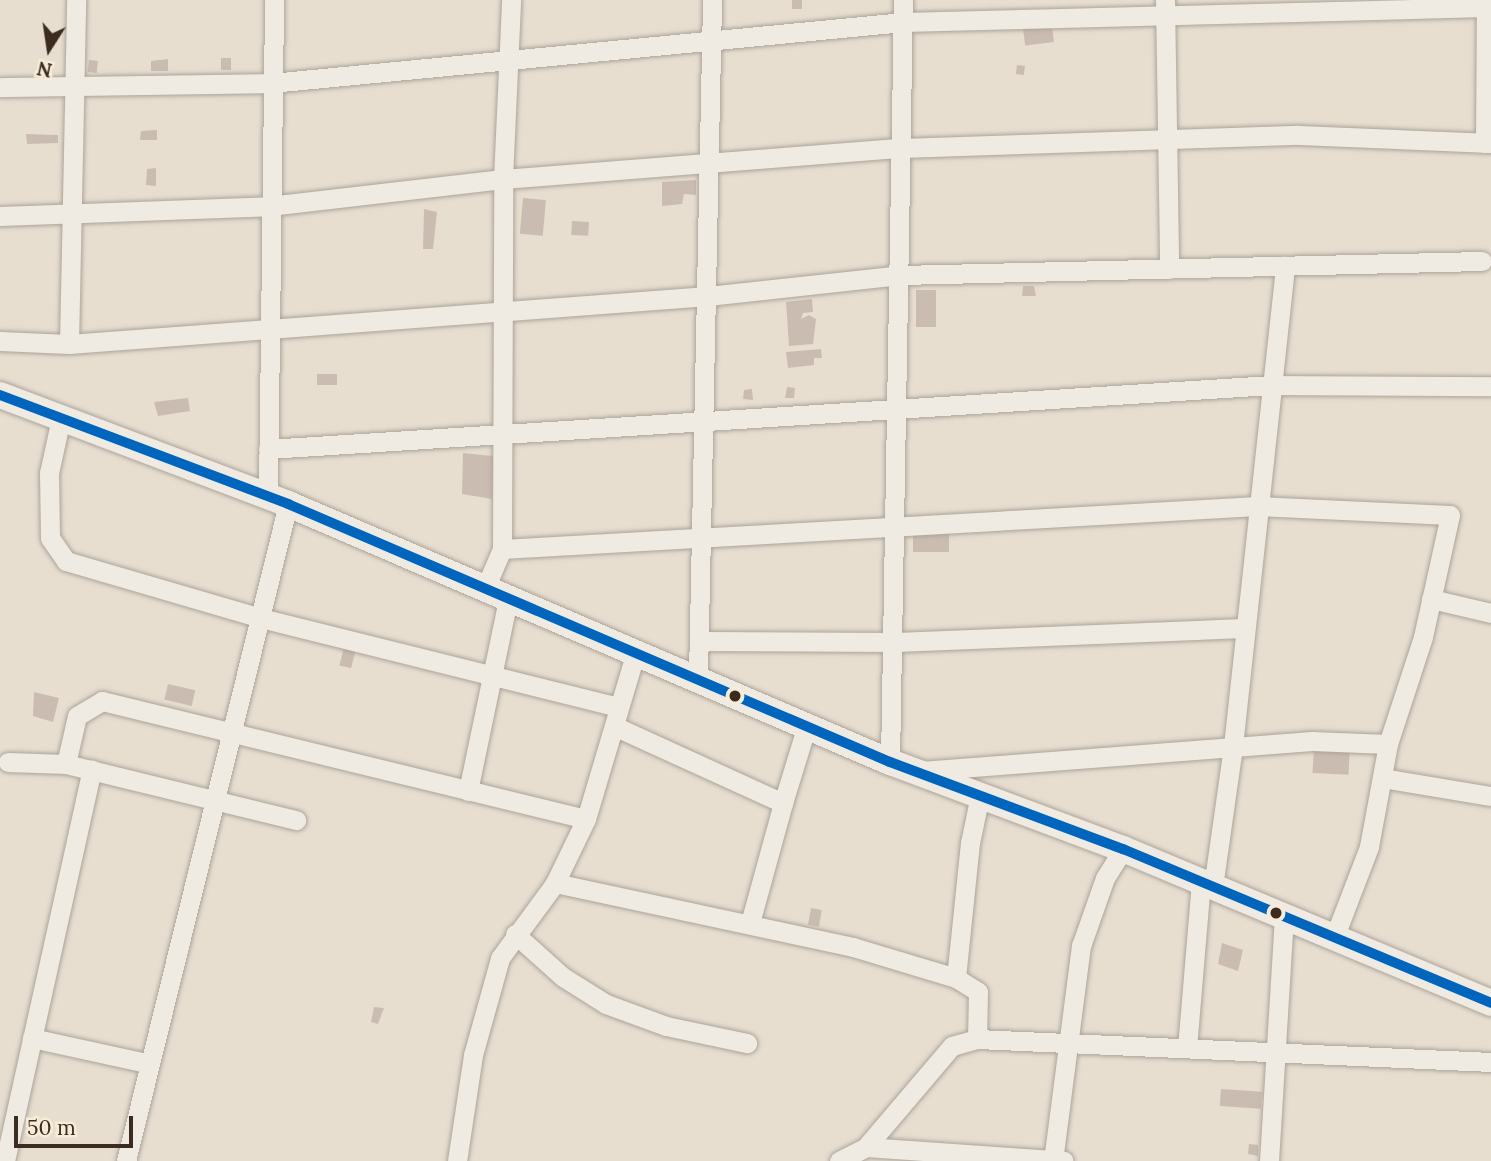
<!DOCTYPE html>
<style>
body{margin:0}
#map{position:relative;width:1491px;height:1161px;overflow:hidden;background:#e7ded0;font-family:Lora,serif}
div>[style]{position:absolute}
.building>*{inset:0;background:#cbbcb1;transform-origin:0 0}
.roads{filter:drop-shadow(0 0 2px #aca499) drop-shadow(0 0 2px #aca499)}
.street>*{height:19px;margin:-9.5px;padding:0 9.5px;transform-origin:9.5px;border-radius:9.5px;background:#efeae2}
.secondary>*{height:26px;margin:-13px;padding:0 13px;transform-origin:13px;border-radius:13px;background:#efeae2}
.bus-1>*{height:10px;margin:-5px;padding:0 5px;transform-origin:5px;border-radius:5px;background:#0065bd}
.dots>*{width:19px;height:19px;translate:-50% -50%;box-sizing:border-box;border:4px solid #f7ecd7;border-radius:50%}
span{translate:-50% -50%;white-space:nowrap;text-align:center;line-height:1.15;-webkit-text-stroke:7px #f7ecd7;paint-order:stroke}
.north{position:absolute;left:14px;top:14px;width:70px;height:70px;-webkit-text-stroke:5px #f7ecd7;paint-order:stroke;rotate:192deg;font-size:19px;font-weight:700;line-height:28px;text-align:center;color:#3c2c20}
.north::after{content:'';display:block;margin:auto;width:24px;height:32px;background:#3c2c20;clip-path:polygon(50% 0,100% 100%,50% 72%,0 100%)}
.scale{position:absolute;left:14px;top:1116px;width:119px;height:32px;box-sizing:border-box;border:4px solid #3c2c20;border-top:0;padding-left:9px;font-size:21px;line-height:24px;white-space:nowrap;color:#3c2c20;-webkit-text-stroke:5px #f7ecd7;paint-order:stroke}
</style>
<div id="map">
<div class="building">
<div style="left:792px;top:0;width:10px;height:9px"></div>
<div style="left:1052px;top:26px;width:16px;height:29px;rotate:83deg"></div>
<div style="left:231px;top:58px;width:12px;height:10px;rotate:90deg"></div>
<div style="clip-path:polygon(168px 59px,168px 71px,151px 71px,151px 61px)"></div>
<div style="left:89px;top:60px;width:9px;height:12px;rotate:6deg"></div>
<div style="left:1017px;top:65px;width:8px;height:9px;rotate:7deg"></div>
<div style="clip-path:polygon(157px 130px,157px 140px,140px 140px,141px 131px)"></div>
<div style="clip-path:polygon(26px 134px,58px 135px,58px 143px,27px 144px)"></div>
<div style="clip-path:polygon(156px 168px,156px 186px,146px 185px,147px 169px)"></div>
<div style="clip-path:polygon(696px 180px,696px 195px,684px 194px,682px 204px,662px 206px,662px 182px)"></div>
<div style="left:523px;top:198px;width:23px;height:36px;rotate:5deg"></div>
<div style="clip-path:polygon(424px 209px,437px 212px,433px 249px,423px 249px)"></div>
<div style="left:572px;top:221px;width:17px;height:14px;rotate:3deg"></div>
<div style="clip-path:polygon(1023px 286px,1034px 286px,1036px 296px,1022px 296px)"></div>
<div style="left:916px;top:290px;width:20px;height:37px"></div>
<div style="clip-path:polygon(812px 299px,813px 312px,803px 313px,801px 319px,809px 315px,816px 319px,813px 344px,789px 346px,786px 302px)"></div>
<div style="clip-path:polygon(821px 349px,822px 358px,814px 358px,814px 365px,788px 368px,786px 352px)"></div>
<div style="left:337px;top:374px;width:11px;height:20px;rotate:90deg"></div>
<div style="clip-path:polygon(787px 387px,795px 388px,794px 398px,785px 398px)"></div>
<div style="clip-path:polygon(752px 389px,753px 400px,743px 399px,744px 390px)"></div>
<div style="clip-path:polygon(188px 398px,190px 411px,158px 416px,154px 402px)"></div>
<div style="clip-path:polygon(463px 453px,493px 456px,492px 499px,462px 494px)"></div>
<div style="left:949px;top:531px;width:21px;height:36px;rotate:90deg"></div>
<div style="left:344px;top:647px;width:12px;height:19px;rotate:14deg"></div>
<div style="left:168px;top:684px;width:28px;height:16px;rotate:13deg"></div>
<div style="clip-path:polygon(34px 692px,59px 698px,53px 722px,33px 716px)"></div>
<div style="left:1314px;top:745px;width:36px;height:28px;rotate:3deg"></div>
<div style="left:811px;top:908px;width:11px;height:17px;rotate:10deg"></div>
<div style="clip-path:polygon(1222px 943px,1243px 950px,1238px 971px,1218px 964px)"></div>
<div style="clip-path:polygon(374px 1007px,384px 1008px,378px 1024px,371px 1022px)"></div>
<div style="left:1221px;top:1089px;width:41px;height:17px;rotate:4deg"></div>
<div style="clip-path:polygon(1249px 1144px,1258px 1145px,1258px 1156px,1248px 1154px)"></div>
</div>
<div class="roads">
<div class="street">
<div style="left:1165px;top:0;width:269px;rotate:89.1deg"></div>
<div style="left:0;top:87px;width:271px;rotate:-0.8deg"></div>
<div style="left:271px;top:83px;width:635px;rotate:-5.51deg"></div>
<div style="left:903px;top:22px;width:583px;rotate:-1.47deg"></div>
<div style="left:1486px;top:7px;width:6px;rotate:-39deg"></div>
<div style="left:1485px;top:143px;width:136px;rotate:-89.6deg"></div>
<div style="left:0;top:216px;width:269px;rotate:-2.1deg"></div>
<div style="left:269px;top:206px;width:236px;rotate:-6.6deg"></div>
<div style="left:503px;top:179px;width:399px;rotate:-4.5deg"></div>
<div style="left:901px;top:148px;width:398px;rotate:-1.9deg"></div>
<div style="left:1299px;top:135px;width:192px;rotate:2.4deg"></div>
<div style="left:0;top:341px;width:69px;rotate:2.5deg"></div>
<div style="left:69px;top:344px;width:641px;rotate:-4.3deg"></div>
<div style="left:708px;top:296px;width:193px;rotate:-6.2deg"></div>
<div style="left:900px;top:275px;width:582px;rotate:-1.38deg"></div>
<div style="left:69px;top:344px;width:344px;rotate:-88.8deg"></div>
<div style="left:61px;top:418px;width:56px;rotate:102.3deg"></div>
<div style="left:49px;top:473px;width:65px;rotate:89.1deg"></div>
<div style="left:50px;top:538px;width:28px;rotate:55deg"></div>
<div style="left:66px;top:561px;width:203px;rotate:16.3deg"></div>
<div style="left:261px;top:618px;width:368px;rotate:14deg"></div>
<div style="left:268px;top:449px;width:1005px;rotate:-3.65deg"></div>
<div style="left:1271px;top:385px;width:220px;rotate:0.3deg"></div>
<div style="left:268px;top:496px;width:496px;rotate:-89.3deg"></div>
<div style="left:502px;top:549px;width:756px;rotate:-3.26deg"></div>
<div style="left:1257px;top:506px;width:193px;rotate:2.7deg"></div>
<div style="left:1450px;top:515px;width:125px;rotate:102.5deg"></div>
<div style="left:1423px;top:637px;width:113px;rotate:108.1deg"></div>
<div style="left:1388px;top:744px;width:105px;rotate:100.5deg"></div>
<div style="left:1369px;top:847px;width:97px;rotate:111deg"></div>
<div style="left:486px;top:586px;width:40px;rotate:-66.6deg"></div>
<div style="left:502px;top:549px;width:370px;rotate:-89.8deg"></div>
<div style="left:503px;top:179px;width:179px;rotate:-87.4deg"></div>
<div style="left:1431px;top:599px;width:62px;rotate:13.1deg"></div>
<div style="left:701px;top:641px;width:195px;rotate:0.3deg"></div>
<div style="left:896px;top:642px;width:347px;rotate:-2.3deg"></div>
<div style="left:698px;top:676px;width:676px;rotate:-88.81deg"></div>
<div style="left:614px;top:726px;width:186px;rotate:24.5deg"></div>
<div style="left:783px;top:803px;width:82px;rotate:-72.9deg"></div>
<div style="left:8px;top:762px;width:58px;rotate:2deg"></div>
<div style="left:66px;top:764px;width:237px;rotate:13.7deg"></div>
<div style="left:890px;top:762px;width:762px;rotate:-89.02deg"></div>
<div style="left:66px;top:764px;width:49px;rotate:-77.1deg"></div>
<div style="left:77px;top:716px;width:29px;rotate:-31deg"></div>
<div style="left:102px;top:701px;width:498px;rotate:13.7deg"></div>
<div style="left:921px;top:771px;width:392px;rotate:-4.4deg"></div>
<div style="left:1312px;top:741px;width:76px;rotate:2.3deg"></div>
<div style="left:1382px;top:778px;width:110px;rotate:9.4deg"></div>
<div style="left:468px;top:791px;width:200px;rotate:-78.2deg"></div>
<div style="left:555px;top:883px;width:305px;rotate:12.1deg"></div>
<div style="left:853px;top:947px;width:108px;rotate:16.8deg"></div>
<div style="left:956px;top:978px;width:26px;rotate:32deg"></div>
<div style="left:978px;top:992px;width:47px;rotate:91.2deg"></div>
<div style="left:1213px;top:887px;width:142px;rotate:-81.9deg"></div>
<div style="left:1233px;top:746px;width:483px;rotate:-83.8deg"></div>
<div style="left:750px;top:923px;width:124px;rotate:-74.6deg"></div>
<div style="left:515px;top:934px;width:64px;rotate:41.9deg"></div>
<div style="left:563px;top:977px;width:51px;rotate:32.1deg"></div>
<div style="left:606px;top:1004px;width:64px;rotate:20.1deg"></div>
<div style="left:666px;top:1026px;width:83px;rotate:11.9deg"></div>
<div style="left:956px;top:978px;width:136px;rotate:-84.1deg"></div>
<div style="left:970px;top:843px;width:49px;rotate:-78.2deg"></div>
<div style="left:32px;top:1038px;width:118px;rotate:12.3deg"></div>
<div style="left:1187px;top:1048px;width:167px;rotate:-85.2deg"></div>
<div style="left:866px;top:1147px;width:198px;rotate:4deg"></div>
<div style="left:5px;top:1161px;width:401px;rotate:-77.5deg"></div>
<div style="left:126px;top:1161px;width:677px;rotate:-76.15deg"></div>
<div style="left:457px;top:1161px;width:107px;rotate:-81.4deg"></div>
<div style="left:473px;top:1055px;width:101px;rotate:-74.4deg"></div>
<div style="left:500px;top:958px;width:93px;rotate:-53.7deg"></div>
<div style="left:555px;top:883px;width:71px;rotate:-64.2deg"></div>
<div style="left:586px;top:819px;width:175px;rotate:-73.4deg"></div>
<div style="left:839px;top:1161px;width:30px;rotate:-27deg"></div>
<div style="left:866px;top:1147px;width:133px;rotate:-49.6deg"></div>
<div style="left:952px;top:1046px;width:26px;rotate:-16deg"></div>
<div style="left:977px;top:1039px;width:515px;rotate:2.56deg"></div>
<div style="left:1053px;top:1161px;width:217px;rotate:-82.6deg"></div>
<div style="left:1081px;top:946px;width:72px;rotate:-70.6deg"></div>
<div style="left:1105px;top:878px;width:34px;rotate:-58deg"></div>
<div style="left:1269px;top:1161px;width:244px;rotate:-86.5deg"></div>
</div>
<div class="secondary">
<div style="left:0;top:395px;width:308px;rotate:20.7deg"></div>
<div style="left:288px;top:504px;width:655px;rotate:23.2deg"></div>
<div style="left:890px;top:762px;width:249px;rotate:20.5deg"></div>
<div style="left:1123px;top:849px;width:399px;rotate:22.7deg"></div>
</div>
</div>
<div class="bus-1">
<div style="left:0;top:395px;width:308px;rotate:20.7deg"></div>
<div style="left:288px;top:504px;width:655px;rotate:23.2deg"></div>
<div style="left:890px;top:762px;width:249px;rotate:20.5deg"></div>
<div style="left:1123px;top:849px;width:399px;rotate:22.7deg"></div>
</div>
<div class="dots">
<div style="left:735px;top:696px;background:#3c2c20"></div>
<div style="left:1276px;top:913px;background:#3c2c20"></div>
</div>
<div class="north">N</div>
<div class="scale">50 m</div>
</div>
